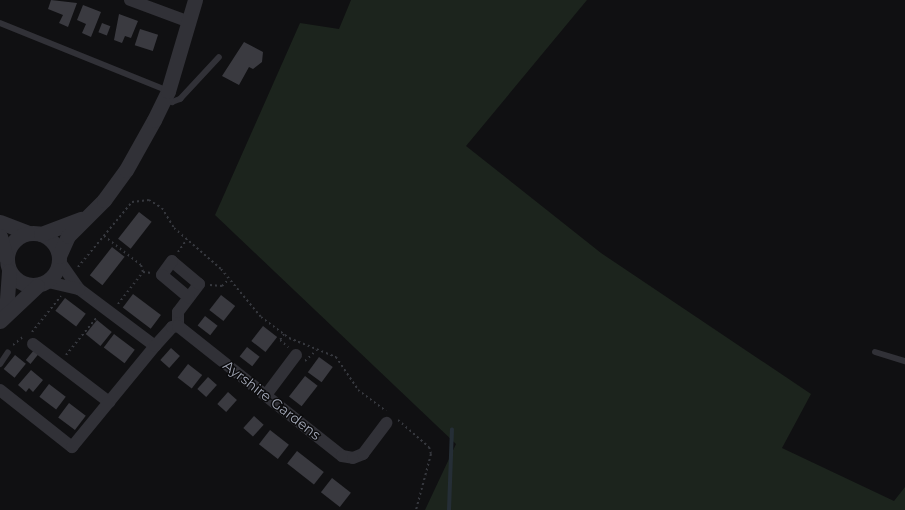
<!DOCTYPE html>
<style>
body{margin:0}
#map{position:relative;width:905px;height:510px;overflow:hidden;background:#101012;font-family:Montserrat,sans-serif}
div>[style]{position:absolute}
.green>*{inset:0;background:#1c241d}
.stream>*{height:3.5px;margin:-1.75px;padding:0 1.75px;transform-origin:1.75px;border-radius:1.75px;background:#252e36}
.building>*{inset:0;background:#3a3a40;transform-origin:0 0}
.path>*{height:2px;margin-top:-1px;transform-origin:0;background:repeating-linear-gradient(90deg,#36383e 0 2px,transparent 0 5px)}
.service>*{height:6px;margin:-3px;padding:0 3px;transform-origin:3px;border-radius:3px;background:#313137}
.minor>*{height:12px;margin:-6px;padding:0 6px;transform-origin:6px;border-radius:6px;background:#313137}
.tertiary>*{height:15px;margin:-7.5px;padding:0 7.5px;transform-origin:7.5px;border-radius:7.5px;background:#313137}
.tertiary>.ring{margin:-7.5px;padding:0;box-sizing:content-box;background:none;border:15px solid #313137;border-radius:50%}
span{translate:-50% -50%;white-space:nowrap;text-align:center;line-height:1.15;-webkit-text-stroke:3px #0b0b0c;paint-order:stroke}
.street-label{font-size:14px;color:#a0a5b4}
</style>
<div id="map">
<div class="green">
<div style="clip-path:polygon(351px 0,587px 0,466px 146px,601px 253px,811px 394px,782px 448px,894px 501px,905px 487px,905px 510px,425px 510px,456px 444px,215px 215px,300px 23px,339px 29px)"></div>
</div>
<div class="stream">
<div style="left:449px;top:510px;width:80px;rotate:-87.9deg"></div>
</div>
<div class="building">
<div style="clip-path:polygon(51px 0,77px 3px,68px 27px,59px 23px,63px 15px,48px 9px)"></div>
<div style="clip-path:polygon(83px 5px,101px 12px,91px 37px,82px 33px,86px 24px,77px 20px)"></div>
<div style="clip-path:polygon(119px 14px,138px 21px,131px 38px,125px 36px,122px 43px,114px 40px)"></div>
<div style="left:102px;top:23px;width:9px;height:10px;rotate:21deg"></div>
<div style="left:140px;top:29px;width:19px;height:17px;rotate:18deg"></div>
<div style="clip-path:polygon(244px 42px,263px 52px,262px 62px,253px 69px,249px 67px,239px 85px,222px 76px)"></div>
<div style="left:139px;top:212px;width:16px;height:34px;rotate:38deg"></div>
<div style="left:112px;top:247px;width:16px;height:36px;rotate:38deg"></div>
<div style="left:133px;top:294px;width:35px;height:17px;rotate:37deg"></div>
<div style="left:221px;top:295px;width:18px;height:19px;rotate:38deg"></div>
<div style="left:65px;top:298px;width:26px;height:16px;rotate:37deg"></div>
<div style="left:205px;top:316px;width:16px;height:12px;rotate:38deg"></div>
<div style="left:97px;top:320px;width:19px;height:18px;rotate:39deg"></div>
<div style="left:263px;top:326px;width:18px;height:19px;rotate:38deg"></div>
<div style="left:114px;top:334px;width:26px;height:17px;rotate:37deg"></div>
<div style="left:247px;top:347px;width:16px;height:12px;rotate:38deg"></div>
<div style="left:171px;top:348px;width:12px;height:16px;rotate:42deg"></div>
<div style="left:34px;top:350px;width:6px;height:13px;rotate:39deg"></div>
<div style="left:15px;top:355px;width:14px;height:18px;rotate:39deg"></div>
<div style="left:319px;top:357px;width:17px;height:19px;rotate:36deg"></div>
<div style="left:188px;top:364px;width:18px;height:17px;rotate:38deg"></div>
<div style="clip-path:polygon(31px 370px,43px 380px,33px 392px,29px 388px,26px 392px,18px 385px)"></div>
<div style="left:305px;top:376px;width:16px;height:26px;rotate:38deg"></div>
<div style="left:208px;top:377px;width:12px;height:16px;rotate:42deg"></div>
<div style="left:49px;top:384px;width:21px;height:16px;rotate:37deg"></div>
<div style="left:228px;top:392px;width:12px;height:16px;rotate:42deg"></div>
<div style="left:69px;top:403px;width:21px;height:18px;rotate:37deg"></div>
<div style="left:254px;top:416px;width:13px;height:16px;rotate:42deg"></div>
<div style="left:270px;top:430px;width:24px;height:18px;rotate:38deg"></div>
<div style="left:297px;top:451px;width:34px;height:16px;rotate:38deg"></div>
<div style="left:332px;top:478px;width:24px;height:18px;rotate:38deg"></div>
</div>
<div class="path">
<div style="left:104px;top:236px;width:47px;rotate:38.1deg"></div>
<div style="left:141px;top:265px;width:7px;rotate:74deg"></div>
<div style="left:178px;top:252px;width:16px;rotate:-55deg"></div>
<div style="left:78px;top:267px;width:85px;rotate:-50.3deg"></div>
<div style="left:132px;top:202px;width:17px;rotate:-7deg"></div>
<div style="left:149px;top:200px;width:15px;rotate:32deg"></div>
<div style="left:162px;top:208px;width:23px;rotate:59deg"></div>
<div style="left:174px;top:228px;width:62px;rotate:41.1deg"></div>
<div style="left:221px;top:269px;width:62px;rotate:50.2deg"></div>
<div style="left:261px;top:317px;width:35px;rotate:37deg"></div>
<div style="left:289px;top:338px;width:51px;rotate:22deg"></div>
<div style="left:336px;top:357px;width:40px;rotate:56deg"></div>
<div style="left:358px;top:390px;width:35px;rotate:37deg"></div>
<div style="left:210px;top:285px;width:12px;rotate:5deg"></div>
<div style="left:222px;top:286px;width:10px;rotate:-45deg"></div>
<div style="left:118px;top:304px;width:41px;rotate:-52deg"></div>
<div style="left:143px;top:272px;width:9px;rotate:6deg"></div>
<div style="left:32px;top:332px;width:46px;rotate:-51.1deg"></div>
<div style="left:284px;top:334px;width:7px;rotate:124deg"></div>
<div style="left:280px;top:340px;width:11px;rotate:41deg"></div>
<div style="left:13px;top:345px;width:13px;rotate:-39deg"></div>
<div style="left:66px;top:355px;width:49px;rotate:-50.8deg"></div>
<div style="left:305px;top:361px;width:16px;rotate:-43deg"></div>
<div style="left:398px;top:420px;width:41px;rotate:41.1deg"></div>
<div style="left:429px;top:447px;width:7px;rotate:74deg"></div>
<div style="left:431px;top:454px;width:58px;rotate:105deg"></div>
</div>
<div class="service">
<div style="left:0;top:23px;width:181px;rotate:22deg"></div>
<div style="left:167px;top:96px;width:8px;rotate:50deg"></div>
<div style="left:172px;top:102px;width:9px;rotate:-21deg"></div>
<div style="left:180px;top:99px;width:57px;rotate:-47.1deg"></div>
<div style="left:875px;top:352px;width:31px;rotate:17deg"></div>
<div style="left:0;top:364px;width:14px;rotate:-56deg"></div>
</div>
<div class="minor">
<div style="left:130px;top:0;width:63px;rotate:20.4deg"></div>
<div style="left:60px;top:262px;width:33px;rotate:55deg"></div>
<div style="left:79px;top:289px;width:95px;rotate:36.9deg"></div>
<div style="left:48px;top:282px;width:32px;rotate:13deg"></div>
<div style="left:178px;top:326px;width:14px;rotate:-90deg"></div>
<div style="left:178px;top:312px;width:35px;rotate:-53deg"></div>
<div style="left:199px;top:284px;width:35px;rotate:-140deg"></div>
<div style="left:172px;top:261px;width:17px;rotate:126deg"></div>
<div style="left:162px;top:275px;width:35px;rotate:40deg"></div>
<div style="left:33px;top:344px;width:96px;rotate:37.3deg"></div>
<div style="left:0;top:390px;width:92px;rotate:38.4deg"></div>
<div style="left:72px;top:447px;width:131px;rotate:-50.6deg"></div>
<div style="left:155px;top:346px;width:25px;rotate:-48deg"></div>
<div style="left:172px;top:327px;width:6px;rotate:-9deg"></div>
<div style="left:178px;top:326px;width:209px;rotate:38.4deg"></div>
<div style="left:342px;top:456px;width:11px;rotate:10deg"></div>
<div style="left:353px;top:458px;width:11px;rotate:-22deg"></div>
<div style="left:363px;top:454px;width:39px;rotate:-53deg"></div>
<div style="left:266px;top:395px;width:50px;rotate:-53.1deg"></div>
</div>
<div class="tertiary">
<div style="left:0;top:222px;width:30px;rotate:21deg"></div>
<div class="ring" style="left:7px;top:233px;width:37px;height:37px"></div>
<div style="left:41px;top:234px;width:43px;rotate:-20.6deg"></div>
<div style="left:0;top:236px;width:22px;rotate:74deg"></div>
<div style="left:59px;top:256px;width:22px;rotate:-66deg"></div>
<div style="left:68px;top:236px;width:51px;rotate:-45deg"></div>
<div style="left:104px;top:200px;width:37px;rotate:-54deg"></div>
<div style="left:126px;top:170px;width:57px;rotate:-60.8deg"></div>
<div style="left:154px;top:120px;width:32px;rotate:-64deg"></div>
<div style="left:168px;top:91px;width:95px;rotate:-73.5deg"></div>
<div style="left:6px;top:313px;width:42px;rotate:-85.9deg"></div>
<div style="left:0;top:321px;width:51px;rotate:-43.4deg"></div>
</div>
<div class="street-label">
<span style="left:272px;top:400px;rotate:38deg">Ayrshire Gardens</span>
</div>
</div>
